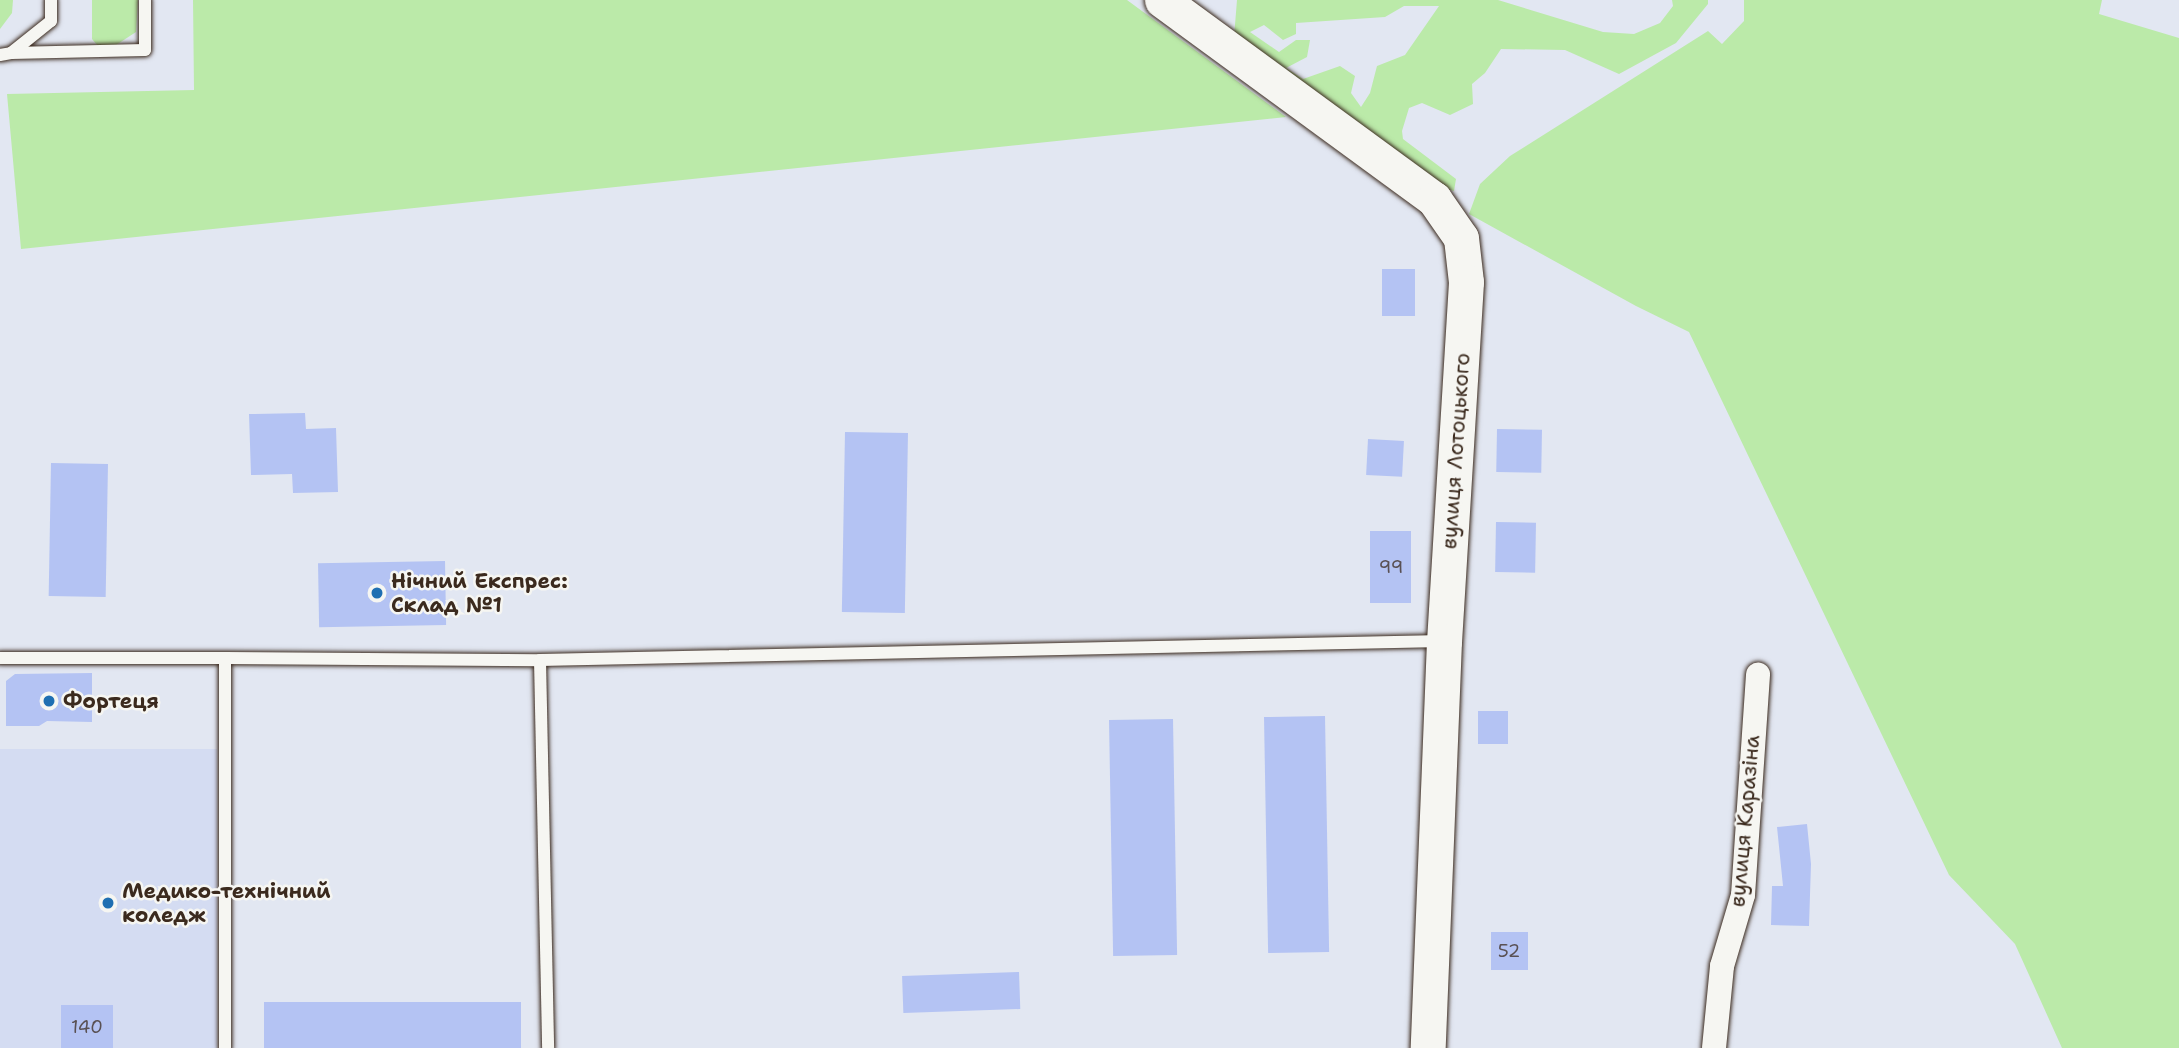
<!DOCTYPE html>
<meta charset="utf-8">
<style>
body{margin:0}
#map{position:relative;width:2179px;height:1048px;overflow:hidden;background:#e2e7f2;font-family:"Shantell Sans",sans-serif}
div>[style]{position:absolute}
.built>*{inset:0;background:#d4dcf2;transform-origin:0 0}
.green>*{inset:0;background:#bbeaa9}
.building>*{inset:0;background:#b4c3f3;transform-origin:0 0}
.roads{filter:drop-shadow(0 0 2px #3b2a1e) drop-shadow(0 0 2px #3b2a1e)}
.lane>*{height:12px;margin:-6px;padding:0 6px;transform-origin:6px;border-radius:6px;background:#f6f6f2}
.street>*{height:24px;margin:-12px;padding:0 12px;transform-origin:12px;border-radius:12px;background:#f6f6f2}
.secondary>*{height:35px;margin:-17.5px;padding:0 17.5px;transform-origin:17.5px;border-radius:17.5px;background:#f6f6f2}
.dots>*{width:19px;height:19px;translate:-50% -50%;box-sizing:border-box;border:4px solid #f6f6f2;border-radius:50%}
span{translate:-50% -50%;white-space:nowrap;text-align:center;line-height:1.15;-webkit-text-stroke:5px #f6f6f2;paint-order:stroke}
.number-label{font-size:18px;color:#595053}
.number-label span{-webkit-text-stroke-width:0}
.street-label{font-size:21px;color:#3b2a1e}
.poi-label{font-size:21px;color:#3b2a1e;font-weight:700}
.left{translate:0 -50%;text-align:left}
</style>
<div id="map">
<div class="built">
<div style="left:217px;top:749px;width:299px;height:217px;rotate:90deg"></div>
</div>
<div class="green">
<div style="clip-path:polygon(0 0,13px 0,12px 13px,0 29px)"></div>
<div style="clip-path:polygon(92px 0,138px 0,136px 32px,113px 47px,98px 46px,92px 39px)"></div>
<div style="clip-path:polygon(193px 0,1127px 0,1286px 117px,21px 249px,7px 94px,194px 90px)"></div>
<div style="clip-path:polygon(evenodd,1237px 0,1498px 0,1603px 32px,1634px 34px,1660px 23px,1673px 6px,1672px 0,1708px 0,1708px 4px,1676px 43px,1619px 74px,1565px 50px,1501px 49px,1485px 73px,1472px 84px,1473px 104px,1450px 115px,1422px 103px,1409px 108px,1402px 131px,1403px 139px,1456px 179px,1454px 191px,1432px 185px,1234px 37px,1237px 0,1404px 6px,1439px 6px,1405px 55px,1377px 66px,1370px 93px,1361px 107px,1351px 93px,1355px 76px,1340px 66px,1303px 79px,1286px 68px,1307px 57px,1310px 40px,1296px 40px,1279px 52px,1250px 32px,1264px 25px,1283px 40px,1296px 34px,1296px 23px,1385px 17px,1404px 6px)"></div>
<div style="clip-path:polygon(1744px 0,2102px 0,2099px 14px,2179px 38px,2179px 1048px,2062px 1048px,2015px 944px,1949px 875px,1689px 332px,1636px 306px,1469px 214px,1480px 184px,1510px 156px,1708px 31px,1722px 44px,1744px 21px)"></div>
</div>
<div class="building">
<div style="left:1382px;top:269px;width:33px;height:47px"></div>
<div style="clip-path:polygon(305px 413px,306px 429px,336px 428px,338px 492px,293px 493px,292px 474px,251px 475px,249px 414px)"></div>
<div style="left:1497px;top:429px;width:45px;height:43px;rotate:1deg"></div>
<div style="left:845px;top:432px;width:63px;height:180px;rotate:1deg"></div>
<div style="left:1368px;top:439px;width:36px;height:36px;rotate:3deg"></div>
<div style="left:51px;top:463px;width:57px;height:133px;rotate:1deg"></div>
<div style="left:1496px;top:522px;width:40px;height:50px;rotate:1deg"></div>
<div style="left:1370px;top:531px;width:41px;height:72px"></div>
<div style="left:445px;top:561px;width:64px;height:127px;rotate:89deg"></div>
<div style="clip-path:polygon(92px 673px,92px 722px,47px 721px,39px 726px,6px 726px,6px 681px,15px 674px)"></div>
<div style="left:1478px;top:711px;width:30px;height:33px"></div>
<div style="left:1325px;top:716px;width:236px;height:61px;rotate:89deg"></div>
<div style="left:1173px;top:719px;width:236px;height:64px;rotate:89deg"></div>
<div style="clip-path:polygon(1807px 824px,1811px 864px,1809px 926px,1771px 925px,1772px 886px,1783px 886px,1777px 827px)"></div>
<div style="left:1491px;top:932px;width:37px;height:38px"></div>
<div style="left:1019px;top:972px;width:37px;height:117px;rotate:88deg"></div>
<div style="left:264px;top:1002px;width:257px;height:46px"></div>
<div style="left:61px;top:1005px;width:52px;height:43px"></div>
</div>
<div class="roads">
<div class="lane">
<div style="left:11px;top:53px;width:134px;rotate:-1.3deg"></div>
<div style="left:145px;top:50px;width:50px;rotate:-90deg"></div>
<div style="left:0;top:55px;width:11px;rotate:-10deg"></div>
<div style="left:11px;top:53px;width:51px;rotate:-38.7deg"></div>
<div style="left:51px;top:21px;width:21px;rotate:-90deg"></div>
<div style="left:0;top:658px;width:225px"></div>
<div style="left:225px;top:658px;width:390px;rotate:90deg"></div>
<div style="left:225px;top:658px;width:315px;rotate:0.4deg"></div>
<div style="left:540px;top:660px;width:903px;rotate:-1.21deg"></div>
<div style="left:540px;top:660px;width:388px;rotate:88.8deg"></div>
</div>
<div class="street">
<div style="left:1714px;top:1048px;width:82px;rotate:-84.4deg"></div>
<div style="left:1722px;top:966px;width:74px;rotate:-73.5deg"></div>
<div style="left:1743px;top:895px;width:221px;rotate:-86.1deg"></div>
</div>
<div class="secondary">
<div style="left:1162px;top:0;width:337px;rotate:36.2deg"></div>
<div style="left:1434px;top:199px;width:47px;rotate:55.3deg"></div>
<div style="left:1461px;top:238px;width:44px;rotate:83.5deg"></div>
<div style="left:1466px;top:282px;width:360px;rotate:93.5deg"></div>
<div style="left:1444px;top:641px;width:407px;rotate:92.3deg"></div>
</div>
</div>
<div class="dots">
<div style="left:377px;top:593px;background:#1f6fb2"></div>
<div style="left:49px;top:701px;background:#1f6fb2"></div>
<div style="left:108px;top:903px;background:#1f6fb2"></div>
</div>
<div class="number-label">
<span style="left:1391px;top:567px">99</span>
<span style="left:1509px;top:951px">52</span>
<span style="left:87px;top:1027px">140</span>
</div>
<div class="street-label">
<span style="left:1456px;top:451px;rotate:-86deg">вулиця Лотоцького</span>
<span style="left:1745px;top:821px;rotate:-85deg">вулиця Каразіна</span>
</div>
<div class="poi-label">
<span class="left" style="left:391px;top:593px">Нічний Експрес:<br>Склад №1</span>
<span class="left" style="left:63px;top:701px">Фортеця</span>
<span class="left" style="left:122px;top:903px">Медико-технічний<br>коледж</span>
</div>
</div>
